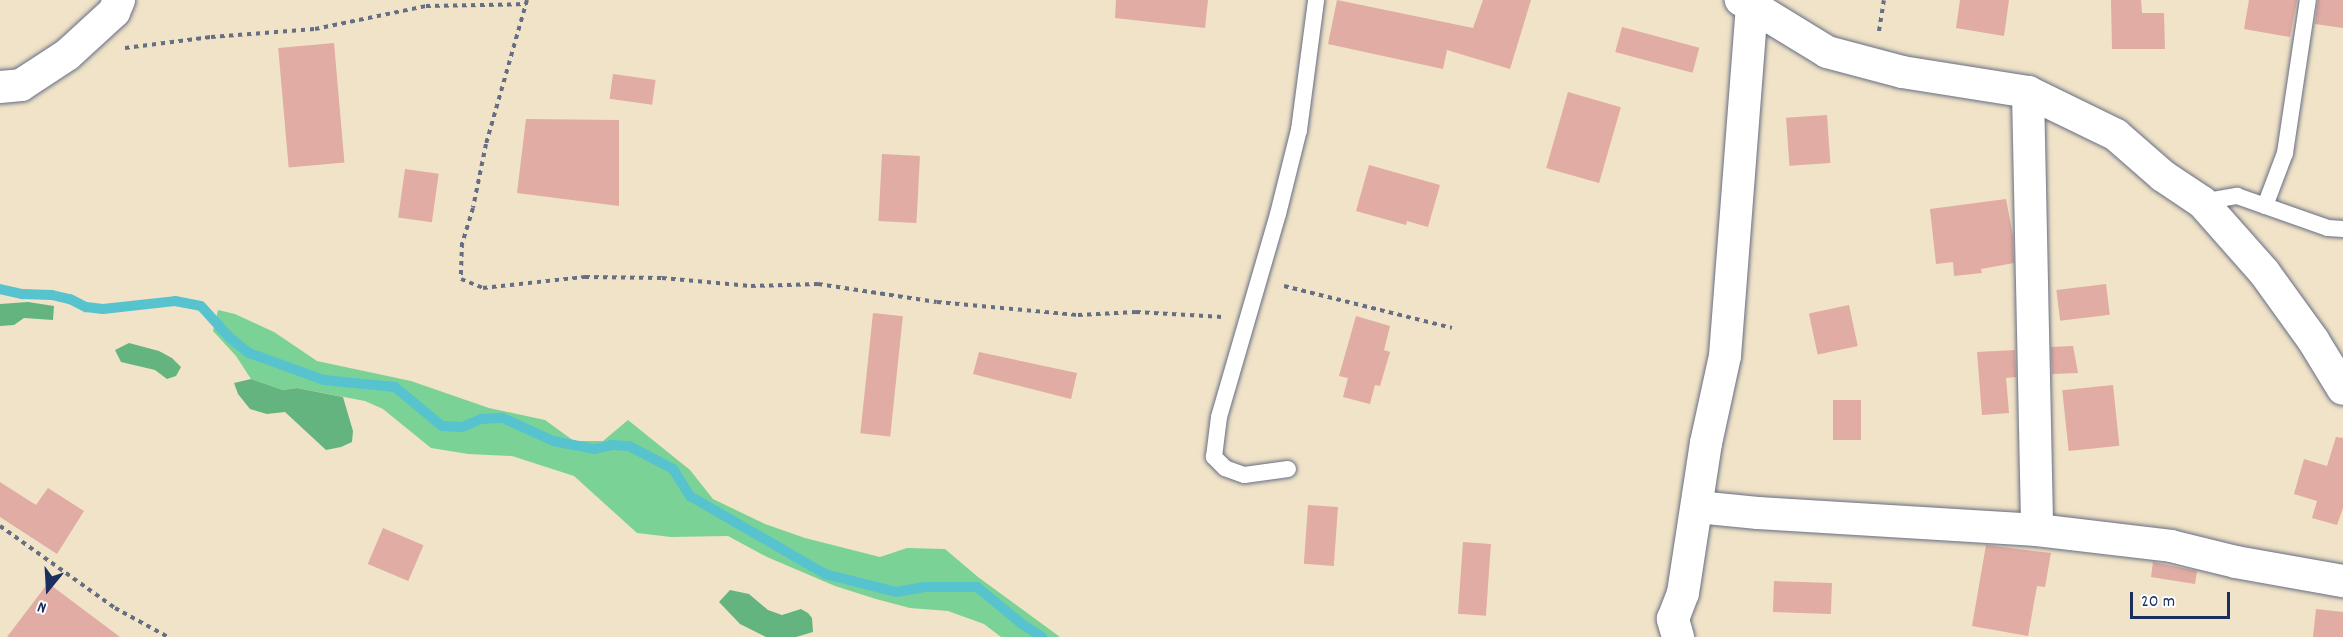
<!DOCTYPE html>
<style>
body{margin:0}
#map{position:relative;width:2343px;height:637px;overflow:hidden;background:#f1e3c7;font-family:Dekko,sans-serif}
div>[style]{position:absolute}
.green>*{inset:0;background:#7bd297}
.forest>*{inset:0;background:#64b480}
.stream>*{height:10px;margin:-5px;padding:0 5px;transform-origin:5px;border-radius:5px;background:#57c3ce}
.building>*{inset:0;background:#e0aca3;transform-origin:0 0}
.path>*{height:4px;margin-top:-2px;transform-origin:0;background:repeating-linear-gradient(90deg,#666e83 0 4.5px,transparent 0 9px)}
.roads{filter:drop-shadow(0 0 2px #666e83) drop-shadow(0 0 2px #666e83)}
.lane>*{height:16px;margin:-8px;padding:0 8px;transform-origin:8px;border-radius:8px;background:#fff}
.street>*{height:32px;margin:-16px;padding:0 16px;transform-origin:16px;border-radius:16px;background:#fff}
span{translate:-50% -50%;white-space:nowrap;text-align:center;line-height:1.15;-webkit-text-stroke:6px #fff;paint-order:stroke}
.north{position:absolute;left:18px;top:559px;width:60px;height:60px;-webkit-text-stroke:4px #fff;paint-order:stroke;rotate:198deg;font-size:16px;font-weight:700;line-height:24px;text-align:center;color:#1b2f5e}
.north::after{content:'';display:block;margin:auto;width:21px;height:27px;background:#1b2f5e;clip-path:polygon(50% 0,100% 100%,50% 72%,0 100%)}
.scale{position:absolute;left:2130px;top:592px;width:100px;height:27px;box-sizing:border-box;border:3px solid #1b2f5e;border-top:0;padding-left:8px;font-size:18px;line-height:21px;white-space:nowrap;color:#1b2f5e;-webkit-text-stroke:4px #fff;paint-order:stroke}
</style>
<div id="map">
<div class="green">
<div style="clip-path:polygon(218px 310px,235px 314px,274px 332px,317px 361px,411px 381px,489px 408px,545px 420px,574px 441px,603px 441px,628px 420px,690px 470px,713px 499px,765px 524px,805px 538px,880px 557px,907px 548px,945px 549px,978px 577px,1060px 637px,1001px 637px,984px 624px,948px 611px,910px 608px,876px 599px,835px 586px,767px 557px,728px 536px,671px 537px,637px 533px,574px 476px,512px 456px,468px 454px,431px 448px,383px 409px,365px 401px,297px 388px,283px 390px,251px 379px,236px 356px,213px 331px)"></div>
</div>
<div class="forest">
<div style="clip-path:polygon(28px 302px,54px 306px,53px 320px,24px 318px,14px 325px,0 326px,0 304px)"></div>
<div style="clip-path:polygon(129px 343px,159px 351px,172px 358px,181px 367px,176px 376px,167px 379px,155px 370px,121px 362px,115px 350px)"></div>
<div style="clip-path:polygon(251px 379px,283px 390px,297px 388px,343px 397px,353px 431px,352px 442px,341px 447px,326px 450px,285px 412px,267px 414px,250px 409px,238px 394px,234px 383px)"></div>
<div style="clip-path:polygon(730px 590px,749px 594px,768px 610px,782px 615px,801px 609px,808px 613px,812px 618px,813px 632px,796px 637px,766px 637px,740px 624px,719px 602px)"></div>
</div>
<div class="stream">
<div style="left:0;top:289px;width:23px;rotate:13deg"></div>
<div style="left:22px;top:294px;width:30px;rotate:2deg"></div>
<div style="left:52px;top:295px;width:18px;rotate:13deg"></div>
<div style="left:70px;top:299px;width:18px;rotate:27deg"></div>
<div style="left:86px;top:307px;width:17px;rotate:7deg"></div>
<div style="left:103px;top:309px;width:72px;rotate:-6.3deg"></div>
<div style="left:175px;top:301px;width:26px;rotate:11deg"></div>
<div style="left:201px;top:306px;width:42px;rotate:47.9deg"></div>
<div style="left:229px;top:337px;width:26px;rotate:39deg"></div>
<div style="left:249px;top:353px;width:80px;rotate:19.8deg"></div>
<div style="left:324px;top:380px;width:71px;rotate:5.6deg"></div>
<div style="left:395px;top:387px;width:61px;rotate:39.7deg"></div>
<div style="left:442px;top:426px;width:20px;rotate:3deg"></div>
<div style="left:462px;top:427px;width:21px;rotate:-23deg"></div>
<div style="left:481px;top:419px;width:22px;rotate:-3deg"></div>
<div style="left:503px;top:418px;width:55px;rotate:24.7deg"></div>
<div style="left:553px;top:441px;width:43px;rotate:10.8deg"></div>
<div style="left:595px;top:449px;width:18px;rotate:-13deg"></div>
<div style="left:613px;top:445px;width:16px;rotate:4deg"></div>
<div style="left:629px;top:446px;width:50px;rotate:27.6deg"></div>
<div style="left:673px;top:469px;width:32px;rotate:58deg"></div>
<div style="left:690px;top:496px;width:156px;rotate:30deg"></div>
<div style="left:825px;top:574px;width:73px;rotate:14.2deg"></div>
<div style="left:896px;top:592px;width:29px;rotate:-10deg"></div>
<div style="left:925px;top:587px;width:52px"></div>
<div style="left:977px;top:587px;width:58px;rotate:39.4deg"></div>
<div style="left:1022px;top:624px;width:24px;rotate:33deg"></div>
</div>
<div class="building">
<div style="clip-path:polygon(1116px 0,1208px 0,1205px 28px,1115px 18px)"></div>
<div style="clip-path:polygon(1337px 0,1473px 28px,1483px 0,1531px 0,1510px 69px,1447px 50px,1443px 69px,1328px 44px)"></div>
<div style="clip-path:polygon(1960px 0,2009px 0,2004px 36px,1956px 28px)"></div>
<div style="clip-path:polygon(2111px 0,2141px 0,2142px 13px,2164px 13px,2165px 49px,2112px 49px)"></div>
<div style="clip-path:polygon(2249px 0,2297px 0,2290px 37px,2244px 29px)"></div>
<div style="clip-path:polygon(2318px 0,2343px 0,2343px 28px,2315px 24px)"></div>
<div style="left:1622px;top:27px;width:80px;height:26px;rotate:15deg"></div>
<div style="left:334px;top:43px;width:120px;height:56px;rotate:85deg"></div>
<div style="left:613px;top:74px;width:43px;height:25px;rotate:8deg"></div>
<div style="left:1568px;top:92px;width:55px;height:79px;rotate:16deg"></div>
<div style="left:1827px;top:115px;width:48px;height:41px;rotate:86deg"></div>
<div style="clip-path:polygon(526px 119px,619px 120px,619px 206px,517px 193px)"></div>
<div style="left:882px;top:154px;width:38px;height:67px;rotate:3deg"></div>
<div style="clip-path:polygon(1369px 165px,1440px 185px,1428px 227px,1407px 221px,1406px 225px,1356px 211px)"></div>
<div style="left:405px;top:169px;width:34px;height:49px;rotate:8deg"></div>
<div style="clip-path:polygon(2006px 199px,2013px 236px,2014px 263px,1981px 269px,1982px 273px,1954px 276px,1953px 262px,1936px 264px,1930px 209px)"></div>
<div style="left:2106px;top:284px;width:31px;height:50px;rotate:83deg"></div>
<div style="left:1849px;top:305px;width:42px;height:41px;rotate:78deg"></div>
<div style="left:873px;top:313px;width:30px;height:121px;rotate:6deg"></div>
<div style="clip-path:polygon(1356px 316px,1390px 326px,1384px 350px,1390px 352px,1380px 386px,1375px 385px,1370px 404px,1343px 397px,1348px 378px,1339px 376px)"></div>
<div style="clip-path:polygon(2073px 346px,2078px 373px,2052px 374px,2051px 347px)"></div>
<div style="clip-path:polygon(2015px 350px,2016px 377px,2006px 378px,2009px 413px,1982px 415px,1977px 352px)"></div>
<div style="clip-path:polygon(979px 352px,1077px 373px,1071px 399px,973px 374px)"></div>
<div style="left:2113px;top:385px;width:61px;height:51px;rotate:84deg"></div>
<div style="left:1833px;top:400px;width:28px;height:40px"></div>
<div style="clip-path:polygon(2336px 437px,2343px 438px,2343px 508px,2337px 525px,2312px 518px,2317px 501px,2294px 494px,2304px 459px,2327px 466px)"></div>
<div style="clip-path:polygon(0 482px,36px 505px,48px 488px,84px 511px,57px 554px,0 517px)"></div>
<div style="left:1308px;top:505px;width:30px;height:59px;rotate:4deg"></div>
<div style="left:383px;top:528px;width:44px;height:39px;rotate:23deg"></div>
<div style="left:1463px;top:542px;width:28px;height:72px;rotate:4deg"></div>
<div style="clip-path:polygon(1986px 545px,2051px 553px,2045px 587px,2037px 586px,2028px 636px,1972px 626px)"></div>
<div style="clip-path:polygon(2153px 562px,2197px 571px,2195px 584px,2151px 577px)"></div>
<div style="left:1774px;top:581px;width:58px;height:31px;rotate:2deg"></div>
<div style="clip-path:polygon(48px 583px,120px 637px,7px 637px)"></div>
<div style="clip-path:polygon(2316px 609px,2343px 612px,2343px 637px,2313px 637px)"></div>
</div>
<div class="path">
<div style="left:527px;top:0;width:150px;rotate:105.9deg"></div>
<div style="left:486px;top:144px;width:65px;rotate:101.5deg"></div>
<div style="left:473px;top:208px;width:37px;rotate:107deg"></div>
<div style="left:462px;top:243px;width:36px;rotate:92deg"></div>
<div style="left:461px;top:279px;width:24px;rotate:22deg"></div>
<div style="left:483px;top:288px;width:103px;rotate:-6.2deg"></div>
<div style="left:585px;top:277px;width:77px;rotate:0.7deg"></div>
<div style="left:662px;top:278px;width:89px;rotate:5.1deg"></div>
<div style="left:751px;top:286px;width:67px;rotate:-1.7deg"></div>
<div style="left:818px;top:284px;width:120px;rotate:8.6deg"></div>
<div style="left:937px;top:302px;width:142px;rotate:5.3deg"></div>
<div style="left:1078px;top:315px;width:58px;rotate:-3deg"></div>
<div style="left:1136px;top:312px;width:87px;rotate:3.3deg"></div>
<div style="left:1879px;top:31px;width:31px;rotate:-81deg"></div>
<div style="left:125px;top:48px;width:87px;rotate:-7.3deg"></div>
<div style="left:211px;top:37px;width:104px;rotate:-4.4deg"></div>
<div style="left:315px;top:29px;width:113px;rotate:-11.7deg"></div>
<div style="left:426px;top:6px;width:100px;rotate:-1.1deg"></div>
<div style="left:1284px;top:286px;width:173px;rotate:14deg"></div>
<div style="left:0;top:526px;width:141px;rotate:35.5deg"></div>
<div style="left:115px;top:608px;width:60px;rotate:28.7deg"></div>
</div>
<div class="roads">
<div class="lane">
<div style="left:2202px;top:202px;width:36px;rotate:-10deg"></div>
<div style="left:2237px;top:196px;width:96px;rotate:19.4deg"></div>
<div style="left:2328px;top:228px;width:15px;rotate:4deg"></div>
<div style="left:2265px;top:206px;width:57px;rotate:-69.3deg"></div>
<div style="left:2285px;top:153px;width:155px;rotate:-81.5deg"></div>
<div style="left:1288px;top:469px;width:44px;rotate:172.2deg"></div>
<div style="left:1244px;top:475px;width:20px;rotate:-160deg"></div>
<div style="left:1225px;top:468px;width:16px;rotate:-135deg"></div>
<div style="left:1214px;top:457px;width:40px;rotate:-82.9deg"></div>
<div style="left:1219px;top:417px;width:211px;rotate:-73.8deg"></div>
<div style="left:1278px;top:214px;width:87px;rotate:-76deg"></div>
<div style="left:1299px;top:130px;width:131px;rotate:-82.5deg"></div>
</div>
<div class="street">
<div style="left:1752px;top:6px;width:88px;rotate:31.5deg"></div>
<div style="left:1827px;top:52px;width:78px;rotate:14.9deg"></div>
<div style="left:1902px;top:72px;width:128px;rotate:9deg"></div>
<div style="left:2028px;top:92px;width:98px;rotate:26deg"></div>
<div style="left:2116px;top:135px;width:62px;rotate:41.1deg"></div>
<div style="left:2163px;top:176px;width:47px;rotate:33.7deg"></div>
<div style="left:2202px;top:202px;width:94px;rotate:48.5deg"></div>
<div style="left:2264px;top:272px;width:84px;rotate:54.2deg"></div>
<div style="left:2313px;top:340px;width:57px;rotate:58.5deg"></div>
<div style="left:0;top:87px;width:21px;rotate:-5deg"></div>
<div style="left:21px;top:85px;width:55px;rotate:-33.1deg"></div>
<div style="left:67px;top:55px;width:64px;rotate:-42.5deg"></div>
<div style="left:114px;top:12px;width:13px;rotate:-67deg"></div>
<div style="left:2028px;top:92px;width:438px;rotate:88.8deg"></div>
<div style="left:1697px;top:507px;width:61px;rotate:5.6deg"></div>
<div style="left:1758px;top:513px;width:280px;rotate:3.5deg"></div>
<div style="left:2037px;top:530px;width:135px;rotate:6.8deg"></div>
<div style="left:2171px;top:546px;width:67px;rotate:13.8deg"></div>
<div style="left:2236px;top:562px;width:109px;rotate:10.1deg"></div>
<div style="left:1678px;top:637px;width:19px;rotate:-106deg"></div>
<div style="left:1673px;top:619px;width:28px;rotate:-69deg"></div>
<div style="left:1683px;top:593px;width:152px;rotate:-81.3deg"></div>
<div style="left:1706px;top:443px;width:89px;rotate:-77.7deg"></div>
<div style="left:1725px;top:356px;width:351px;rotate:-85.6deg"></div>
<div style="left:1752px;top:6px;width:13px;rotate:-151deg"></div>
</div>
</div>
<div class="north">N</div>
<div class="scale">20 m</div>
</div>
